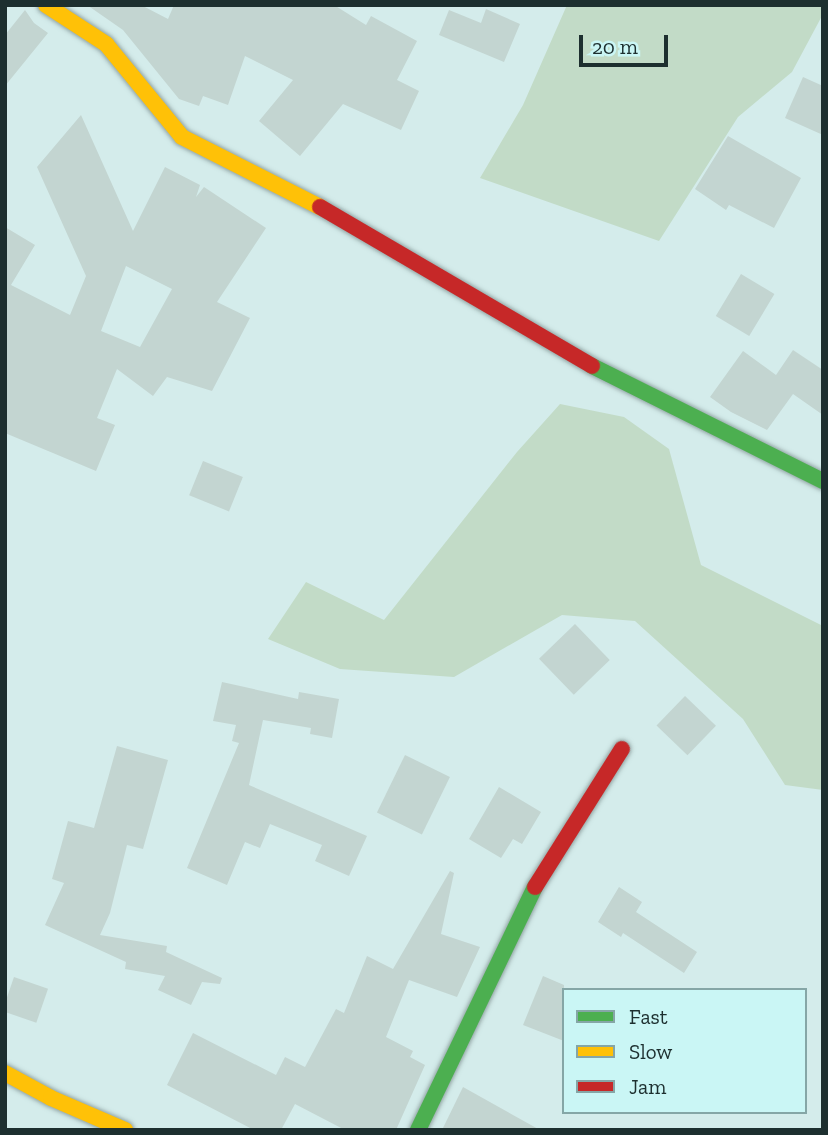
<!DOCTYPE html>
<style>
body{margin:0}
#map{position:relative;width:828px;height:1135px;overflow:hidden;background:#d4eceb;font-family:"Zilla Slab",serif}
div>[style]{position:absolute}
.green>*{inset:0;background:#c2dbc7}
.building>*{inset:0;background:#c3d5d1;transform-origin:0 0}
.roads{filter:drop-shadow(0 0 2px #93a6a5) drop-shadow(0 0 2px #93a6a5)}
.fast>*{height:16px;margin:-8px;padding:0 8px;transform-origin:8px;border-radius:8px;background:#4caf50}
.slow>*{height:16px;margin:-8px;padding:0 8px;transform-origin:8px;border-radius:8px;background:#ffc107}
.jam>*{height:16px;margin:-8px;padding:0 8px;transform-origin:8px;border-radius:8px;background:#c62828}
span{translate:-50% -50%;white-space:nowrap;text-align:center;line-height:1.15;-webkit-text-stroke:5px #caf6f5;paint-order:stroke}
.frame{position:absolute;inset:0;border:7px solid #1d2f2f;pointer-events:none}
.legend{position:absolute;left:562px;top:988px;width:245px;height:126px;box-sizing:border-box;background:#caf6f5;border:2px solid #85a6a6;margin:0;padding:9px 12px;list-style:none;font-size:21px;color:#1d2f2f}
.legend li{display:flex;align-items:center;gap:14px;height:35px}
.legend b{width:35px;border:2px solid #85a6a6}
.scale{position:absolute;left:579px;top:35px;width:89px;height:32px;box-sizing:border-box;border:4px solid #1d2f2f;border-top:0;padding-left:9px;font-size:21px;line-height:24px;white-space:nowrap;color:#1d2f2f;-webkit-text-stroke:5px #caf6f5;paint-order:stroke}
</style>
<div id="map">
<div class="green">
<div style="clip-path:polygon(567px 5px,823px 5px,823px 14px,792px 72px,738px 117px,659px 241px,480px 178px,523px 105px)"></div>
<div style="clip-path:polygon(560px 404px,624px 417px,669px 449px,701px 565px,821px 625px,823px 790px,785px 785px,743px 719px,635px 621px,562px 615px,454px 677px,340px 669px,268px 639px,306px 582px,384px 620px,517px 452px)"></div>
</div>
<div class="building">
<div style="clip-path:polygon(87px 5px,141px 5px,168px 19px,174px 5px,334px 5px,366px 25px,371px 16px,417px 41px,397px 80px,419px 91px,401px 130px,343px 104px,300px 156px,259px 121px,293px 80px,245px 56px,228px 105px,203px 96px,199px 106px,179px 99px,123px 30px)"></div>
<div style="clip-path:polygon(486px 9px,520px 24px,504px 62px,439px 35px,449px 10px,481px 23px)"></div>
<div style="clip-path:polygon(25px 10px,34px 23px,48px 33px,5px 86px,5px 35px)"></div>
<div style="clip-path:polygon(803px 77px,823px 86px,823px 135px,785px 118px)"></div>
<div style="clip-path:polygon(evenodd,81px 115px,133px 231px,165px 167px,200px 185px,196px 197px,204px 187px,266px 228px,217px 302px,250px 318px,212px 391px,167px 377px,153px 396px,117px 369px,97px 418px,115px 425px,96px 471px,5px 433px,5px 227px,35px 245px,11px 285px,70px 315px,86px 276px,37px 167px,81px 115px,126px 266px,172px 289px,140px 347px,101px 331px,126px 266px)"></div>
<div style="clip-path:polygon(728px 136px,801px 178px,774px 228px,729px 205px,726px 210px,695px 189px)"></div>
<div style="left:741px;top:274px;width:39px;height:49px;rotate:31deg"></div>
<div style="clip-path:polygon(793px 350px,823px 370px,823px 415px,793px 394px,767px 430px,731px 412px,710px 397px,743px 351px,776px 375px)"></div>
<div style="left:203px;top:461px;width:43px;height:37px;rotate:22deg"></div>
<div style="left:575px;top:624px;width:50px;height:50px;rotate:46deg"></div>
<div style="clip-path:polygon(222px 682px,298px 699px,299px 692px,339px 699px,332px 738px,310px 734px,311px 728px,263px 720px,249px 785px,367px 836px,349px 876px,315px 861px,322px 845px,270px 824px,260px 848px,245px 842px,227px 885px,187px 868px,239px 743px,232px 741px,236px 725px,213px 721px)"></div>
<div style="left:685px;top:696px;width:43px;height:41px;rotate:44deg"></div>
<div style="clip-path:polygon(117px 746px,168px 760px,143px 849px,127px 845px,110px 913px,100px 935px,167px 946px,166px 952px,222px 978px,220px 984px,202px 982px,191px 1005px,158px 990px,165px 976px,125px 969px,126px 962px,45px 925px,64px 883px,52px 879px,68px 821px,94px 828px)"></div>
<div style="left:405px;top:755px;width:50px;height:64px;rotate:26deg"></div>
<div style="clip-path:polygon(499px 787px,541px 812px,522px 844px,513px 839px,501px 858px,469px 839px)"></div>
<div style="clip-path:polygon(450px 871px,454px 873px,441px 934px,480px 947px,457px 997px,409px 980px,386px 1037px,413px 1051px,410px 1057px,425px 1065px,396px 1130px,345px 1130px,295px 1104px,281px 1130px,254px 1130px,167px 1085px,193px 1033px,276px 1075px,285px 1057px,305px 1067px,336px 1009px,344px 1013px,367px 956px,393px 969px)"></div>
<div style="clip-path:polygon(619px 887px,642px 902px,636px 912px,697px 952px,684px 973px,623px 933px,621px 937px,598px 922px)"></div>
<div style="clip-path:polygon(543px 976px,564px 985px,564px 1041px,523px 1025px)"></div>
<div style="left:14px;top:977px;width:36px;height:36px;rotate:19deg"></div>
<div style="clip-path:polygon(463px 1087px,540px 1130px,442px 1130px)"></div>
</div>
<div class="roads">
<div class="fast">
<div style="left:592px;top:366px;width:258px;rotate:26.5deg"></div>
<div style="left:418px;top:1130px;width:270px;rotate:-64.3deg"></div>
</div>
<div class="slow">
<div style="left:46px;top:5px;width:72px;rotate:33deg"></div>
<div style="left:106px;top:44px;width:120px;rotate:50.7deg"></div>
<div style="left:182px;top:137px;width:155px;rotate:26.9deg"></div>
<div style="left:5px;top:1073px;width:52px;rotate:28.5deg"></div>
<div style="left:51px;top:1098px;width:81px;rotate:23.4deg"></div>
</div>
<div class="jam">
<div style="left:320px;top:207px;width:315px;rotate:30.3deg"></div>
<div style="left:535px;top:887px;width:163px;rotate:-57.8deg"></div>
</div>
</div>
<div class="frame"></div>
<ul class="legend">
<li><b style="height:9px;background:#4caf50"></b>Fast</li>
<li><b style="height:9px;background:#ffc107"></b>Slow</li>
<li><b style="height:9px;background:#c62828"></b>Jam</li>
</ul>
<div class="scale">20 m</div>
</div>
